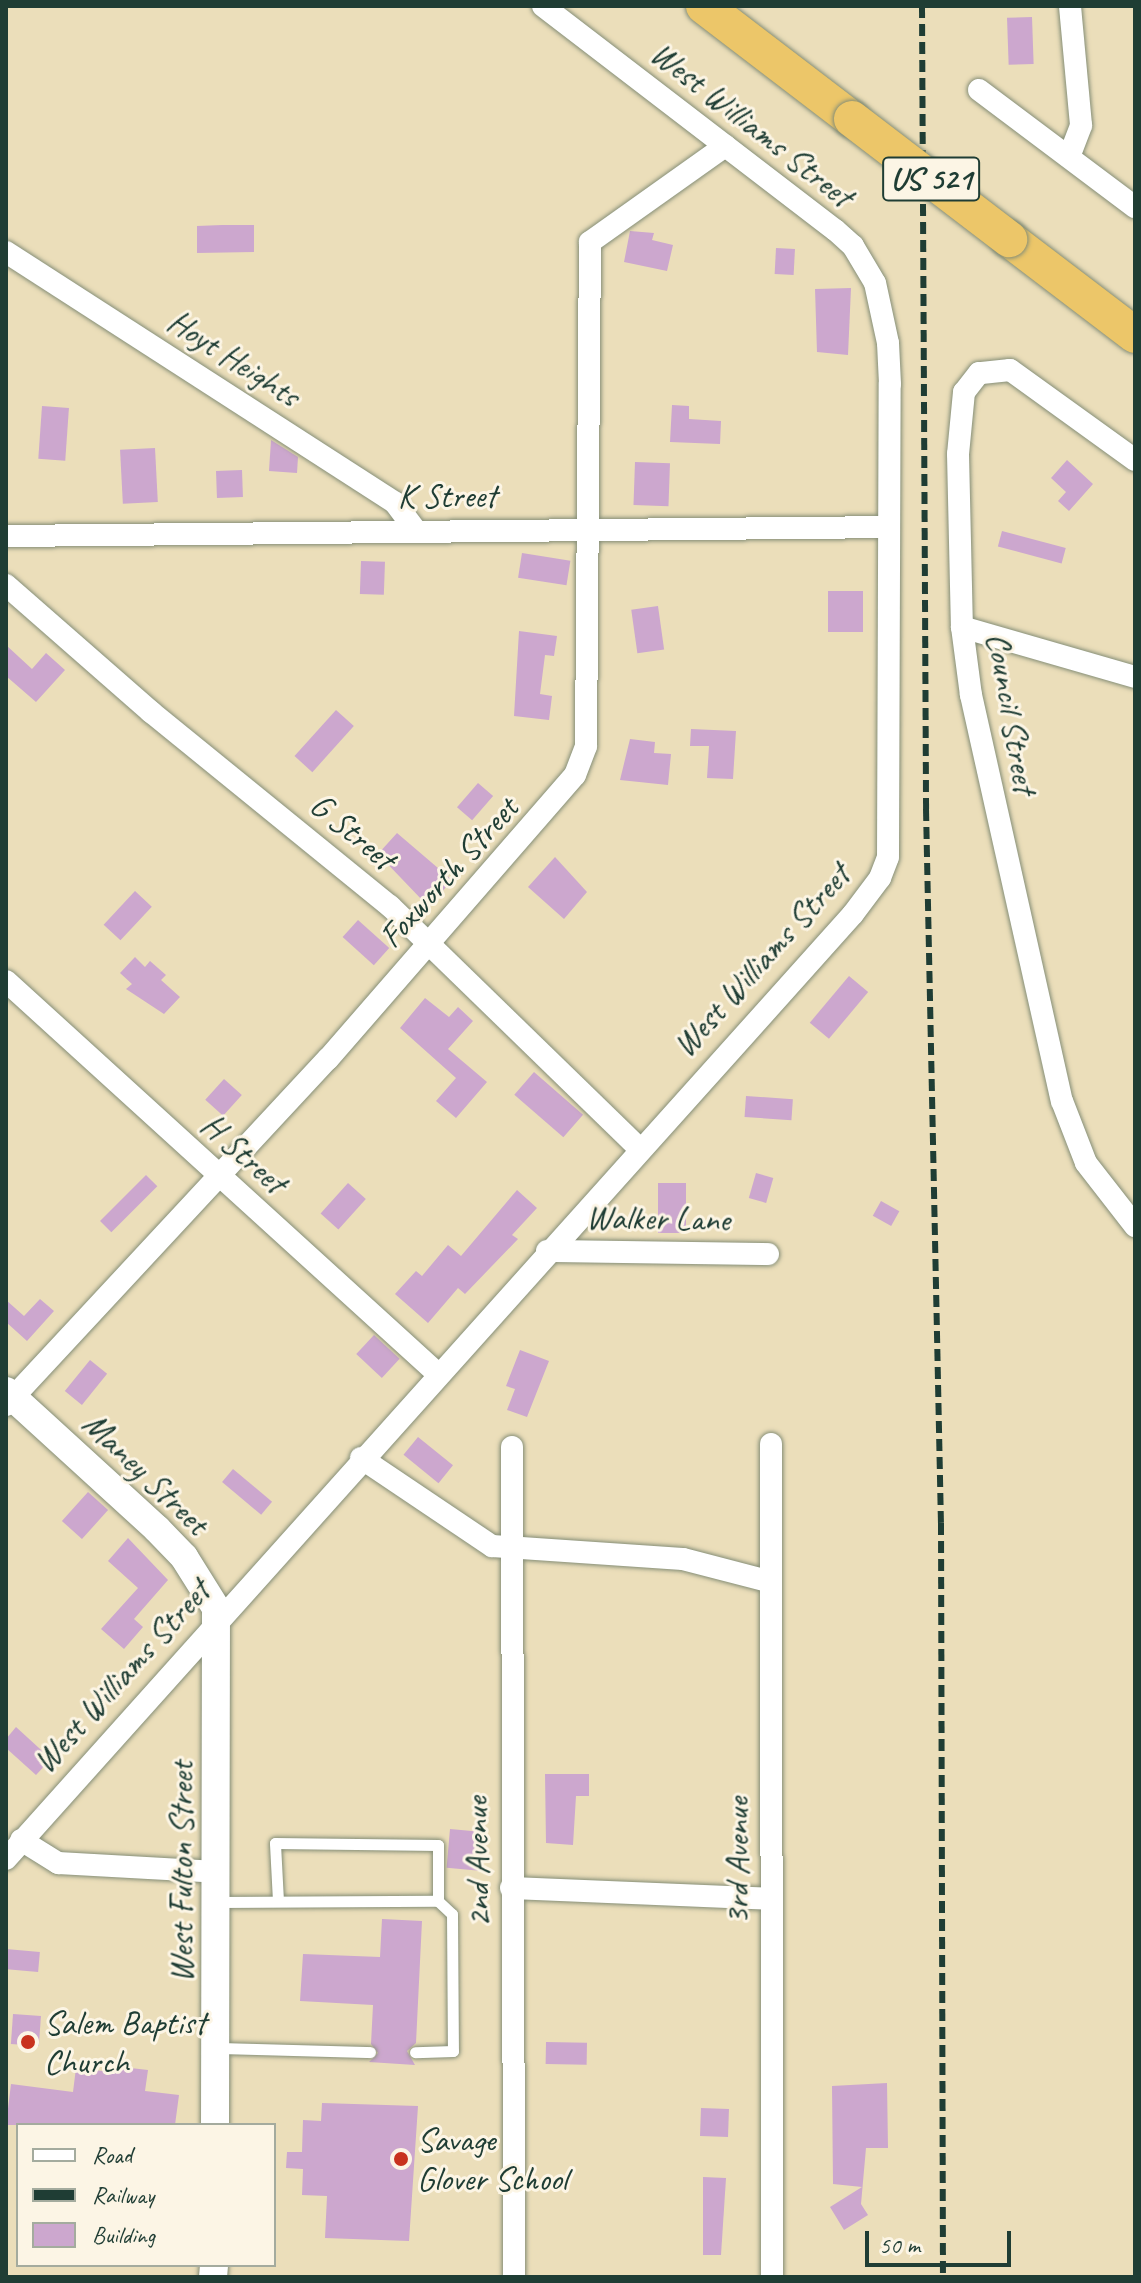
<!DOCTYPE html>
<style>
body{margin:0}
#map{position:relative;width:1141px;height:2283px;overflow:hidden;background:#ebdeba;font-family:Caveat,sans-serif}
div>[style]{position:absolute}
.building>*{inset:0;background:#cca7ce;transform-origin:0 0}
.roads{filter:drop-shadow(0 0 2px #858e77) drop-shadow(0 0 2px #858e77)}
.service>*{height:11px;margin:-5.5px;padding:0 5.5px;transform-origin:5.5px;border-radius:5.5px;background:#fff}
.minor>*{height:22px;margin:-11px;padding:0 11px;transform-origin:11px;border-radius:11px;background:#fff}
.tertiary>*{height:28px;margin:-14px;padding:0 14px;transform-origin:14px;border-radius:14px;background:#fff}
.trunk>*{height:36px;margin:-18px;padding:0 18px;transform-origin:18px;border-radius:18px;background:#ecc669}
.rail>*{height:6px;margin-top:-3px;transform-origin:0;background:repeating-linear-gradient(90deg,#1f3d34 0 12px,transparent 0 18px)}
.bridges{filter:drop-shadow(0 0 2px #858e77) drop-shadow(0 0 2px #858e77)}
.trunk-bridge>*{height:36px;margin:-18px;padding:0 18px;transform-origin:18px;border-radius:18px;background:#ecc669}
.dots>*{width:22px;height:22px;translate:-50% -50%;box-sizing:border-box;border:4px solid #fcf5e5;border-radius:50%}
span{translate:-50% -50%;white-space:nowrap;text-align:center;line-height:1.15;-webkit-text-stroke:6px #fcf5e5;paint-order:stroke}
.shield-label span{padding:2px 6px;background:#fcf5e5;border:2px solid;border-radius:6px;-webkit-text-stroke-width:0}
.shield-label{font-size:32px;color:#1f3d34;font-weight:700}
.street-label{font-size:34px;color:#1f3d34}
.poi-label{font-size:34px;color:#1f3d34}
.left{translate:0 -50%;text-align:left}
.frame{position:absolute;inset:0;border:8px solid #1f3d34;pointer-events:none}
.legend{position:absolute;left:16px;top:2123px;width:260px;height:144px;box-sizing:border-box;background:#fcf5e5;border:2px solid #a4ab9e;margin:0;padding:10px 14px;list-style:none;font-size:24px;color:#1f3d34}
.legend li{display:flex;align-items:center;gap:16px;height:40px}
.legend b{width:40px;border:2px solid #a4ab9e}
.scale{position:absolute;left:865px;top:2231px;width:146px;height:36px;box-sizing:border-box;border:4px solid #1f3d34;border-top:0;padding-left:10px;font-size:24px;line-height:28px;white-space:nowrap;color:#1f3d34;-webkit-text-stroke:6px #fcf5e5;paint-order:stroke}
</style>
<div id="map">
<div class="building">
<div style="left:1032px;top:17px;width:47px;height:25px;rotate:88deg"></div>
<div style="clip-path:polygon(222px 225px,254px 225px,254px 252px,197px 253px,197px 226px)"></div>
<div style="clip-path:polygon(630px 231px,654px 233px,652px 240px,673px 245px,667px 271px,624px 262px)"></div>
<div style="left:776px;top:248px;width:19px;height:26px;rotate:3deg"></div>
<div style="clip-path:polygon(851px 288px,848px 355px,817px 352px,815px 289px)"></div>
<div style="clip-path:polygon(672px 405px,689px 406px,689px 419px,721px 421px,720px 444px,670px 442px)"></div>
<div style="left:42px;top:406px;width:27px;height:53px;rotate:4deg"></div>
<div style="clip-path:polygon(271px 440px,298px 457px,297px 473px,269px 471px)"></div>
<div style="left:155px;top:448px;width:54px;height:35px;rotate:87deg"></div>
<div style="clip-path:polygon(1067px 460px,1093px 484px,1069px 511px,1058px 501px,1066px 492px,1051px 478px)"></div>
<div style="left:635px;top:462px;width:35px;height:43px;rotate:2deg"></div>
<div style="left:242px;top:470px;width:27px;height:26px;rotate:88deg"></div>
<div style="left:1002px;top:531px;width:66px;height:16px;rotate:15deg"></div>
<div style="left:522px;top:553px;width:49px;height:25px;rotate:9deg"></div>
<div style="left:361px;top:561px;width:24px;height:33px;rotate:2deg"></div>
<div style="left:828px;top:591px;width:35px;height:41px"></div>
<div style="left:658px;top:606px;width:44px;height:27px;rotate:82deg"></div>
<div style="clip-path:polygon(519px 631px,557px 636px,554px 656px,545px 655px,540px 694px,552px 696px,549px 720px,514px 716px)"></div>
<div style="clip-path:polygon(6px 645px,32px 669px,46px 653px,65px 670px,36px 702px,6px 676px)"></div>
<div style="left:336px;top:710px;width:24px;height:62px;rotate:42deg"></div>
<div style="clip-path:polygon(691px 729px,736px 731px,733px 779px,707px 778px,709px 746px,690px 746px)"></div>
<div style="clip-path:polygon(630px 739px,655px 742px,654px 753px,671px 754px,668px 785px,620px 780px)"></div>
<div style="left:478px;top:783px;width:20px;height:32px;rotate:41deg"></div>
<div style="clip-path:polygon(397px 833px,452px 880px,441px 893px,436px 888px,424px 902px,378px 854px)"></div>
<div style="clip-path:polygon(555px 857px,587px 892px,564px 919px,528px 887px)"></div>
<div style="left:135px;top:891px;width:23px;height:46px;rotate:43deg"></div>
<div style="left:358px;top:920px;width:42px;height:23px;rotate:42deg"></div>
<div style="clip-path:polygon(135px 957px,145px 967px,150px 961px,166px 975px,161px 980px,180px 997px,164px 1014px,126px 989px,132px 984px,120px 973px)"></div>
<div style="left:849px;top:976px;width:25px;height:61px;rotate:40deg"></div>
<div style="clip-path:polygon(425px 998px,449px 1017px,458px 1007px,473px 1021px,448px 1049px,487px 1082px,456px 1118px,436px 1101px,456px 1078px,400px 1028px)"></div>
<div style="left:534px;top:1072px;width:65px;height:30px;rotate:41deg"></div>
<div style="left:224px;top:1079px;width:24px;height:28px;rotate:42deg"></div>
<div style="left:746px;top:1096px;width:47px;height:21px;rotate:4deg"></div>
<div style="left:756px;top:1173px;width:18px;height:26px;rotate:16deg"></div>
<div style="left:146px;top:1175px;width:16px;height:65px;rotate:45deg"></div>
<div style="left:348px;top:1183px;width:24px;height:41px;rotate:42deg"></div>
<div style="left:658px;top:1183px;width:28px;height:50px"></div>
<div style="clip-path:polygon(517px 1190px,537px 1208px,512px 1235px,518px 1239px,465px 1294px,458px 1288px,428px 1323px,395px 1294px,416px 1271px,422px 1276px,448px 1245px,461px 1256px)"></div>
<div style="left:881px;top:1201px;width:21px;height:17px;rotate:29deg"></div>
<div style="clip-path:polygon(40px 1299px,54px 1311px,27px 1341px,6px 1322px,6px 1300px,24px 1316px)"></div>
<div style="left:374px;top:1335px;width:35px;height:26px;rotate:43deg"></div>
<div style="clip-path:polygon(520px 1350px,549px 1361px,527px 1417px,507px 1410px,515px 1389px,506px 1386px)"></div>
<div style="left:90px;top:1360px;width:22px;height:40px;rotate:39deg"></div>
<div style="left:418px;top:1437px;width:45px;height:23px;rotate:39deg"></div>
<div style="left:233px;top:1469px;width:51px;height:17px;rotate:40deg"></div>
<div style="left:88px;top:1492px;width:27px;height:39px;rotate:42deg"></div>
<div style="clip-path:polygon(128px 1538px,168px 1580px,134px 1619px,143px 1627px,124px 1649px,101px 1629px,138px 1588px,108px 1561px)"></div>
<div style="clip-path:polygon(16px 1727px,51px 1759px,36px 1775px,6px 1748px,6px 1739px)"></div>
<div style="clip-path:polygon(545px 1774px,589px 1774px,589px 1796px,576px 1796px,573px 1845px,546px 1843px)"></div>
<div style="left:450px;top:1829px;width:33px;height:39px;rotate:5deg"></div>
<div style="clip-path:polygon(382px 1919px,422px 1921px,416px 2043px,407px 2051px,415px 2065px,369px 2062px,378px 2053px,371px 2044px,373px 2005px,300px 2001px,303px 1954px,380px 1957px)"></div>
<div style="left:6px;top:1949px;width:34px;height:20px;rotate:5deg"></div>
<div style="left:13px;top:2014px;width:28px;height:30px;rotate:4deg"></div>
<div style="left:546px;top:2042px;width:41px;height:22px;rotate:1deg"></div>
<div style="clip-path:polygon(113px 2066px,148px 2070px,145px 2091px,179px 2095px,175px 2125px,6px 2125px,11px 2084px,73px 2092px,76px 2068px,112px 2072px)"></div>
<div style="clip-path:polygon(887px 2083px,888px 2148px,866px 2148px,861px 2204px,868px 2215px,844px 2230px,830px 2207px,862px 2187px,833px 2184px,832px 2086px)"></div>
<div style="clip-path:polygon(322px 2103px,418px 2106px,409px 2241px,325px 2238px,327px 2196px,302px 2195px,303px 2169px,286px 2168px,287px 2152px,302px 2152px,303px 2120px,321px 2121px)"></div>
<div style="left:701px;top:2108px;width:28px;height:28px;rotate:2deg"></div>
<div style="clip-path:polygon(703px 2177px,726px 2178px,721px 2255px,703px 2255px)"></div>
</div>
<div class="roads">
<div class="service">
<div style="left:278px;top:1901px;width:58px;rotate:-93deg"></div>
<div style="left:275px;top:1843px;width:163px;rotate:0.7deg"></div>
<div style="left:438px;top:1845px;width:56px;rotate:90deg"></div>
<div style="left:218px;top:1902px;width:220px;rotate:-0.3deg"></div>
<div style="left:438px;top:1901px;width:19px;rotate:43deg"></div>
<div style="left:452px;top:1914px;width:137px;rotate:89.6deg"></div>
<div style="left:453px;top:2051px;width:38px;rotate:178deg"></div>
<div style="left:216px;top:2048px;width:154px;rotate:1.5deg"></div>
</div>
<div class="minor">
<div style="left:979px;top:90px;width:195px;rotate:36.9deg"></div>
<div style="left:1069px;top:157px;width:34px;rotate:-69deg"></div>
<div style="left:1081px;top:125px;width:120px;rotate:-95.3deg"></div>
<div style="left:6px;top:252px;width:463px;rotate:32.8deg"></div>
<div style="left:395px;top:503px;width:34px;rotate:53deg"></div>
<div style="left:1135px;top:460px;width:154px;rotate:-144.2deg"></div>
<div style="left:1010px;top:370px;width:31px;rotate:174deg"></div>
<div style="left:979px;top:373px;width:24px;rotate:128deg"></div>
<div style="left:964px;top:392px;width:62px;rotate:95.5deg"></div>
<div style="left:958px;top:454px;width:173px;rotate:88.7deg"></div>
<div style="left:962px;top:627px;width:69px;rotate:82.5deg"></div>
<div style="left:971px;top:695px;width:416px;rotate:77.4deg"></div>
<div style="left:1062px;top:1101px;width:66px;rotate:68.8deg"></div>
<div style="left:1086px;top:1163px;width:80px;rotate:52.1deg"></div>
<div style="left:6px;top:536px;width:882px;rotate:-0.58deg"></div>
<div style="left:6px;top:585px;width:193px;rotate:41.2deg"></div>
<div style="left:151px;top:712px;width:308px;rotate:39.1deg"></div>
<div style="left:390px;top:906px;width:347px;rotate:44.2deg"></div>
<div style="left:962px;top:627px;width:180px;rotate:16.1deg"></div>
<div style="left:6px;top:981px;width:583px;rotate:42.29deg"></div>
<div style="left:547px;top:1251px;width:221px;rotate:0.8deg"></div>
<div style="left:6px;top:1405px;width:473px;rotate:-47.1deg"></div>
<div style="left:328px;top:1059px;width:376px;rotate:-49deg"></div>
<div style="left:575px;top:775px;width:31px;rotate:-69deg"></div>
<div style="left:586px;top:746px;width:504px;rotate:-89.55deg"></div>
<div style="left:590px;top:242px;width:166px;rotate:-35.4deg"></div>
<div style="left:771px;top:1444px;width:833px;rotate:89.93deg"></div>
<div style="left:512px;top:1447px;width:830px;rotate:89.86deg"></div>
<div style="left:361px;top:1458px;width:158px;rotate:33.9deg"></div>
<div style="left:492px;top:1546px;width:191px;rotate:3.9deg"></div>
<div style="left:683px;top:1559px;width:91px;rotate:14.6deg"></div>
<div style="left:21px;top:1840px;width:44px;rotate:31.9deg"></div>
<div style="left:58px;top:1863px;width:159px;rotate:3.2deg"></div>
<div style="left:6px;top:1859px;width:1269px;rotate:-48.13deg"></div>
<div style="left:853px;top:914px;width:45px;rotate:-53.1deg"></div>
<div style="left:880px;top:878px;width:22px;rotate:-69deg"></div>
<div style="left:888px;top:857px;width:473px;rotate:-89.8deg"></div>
<div style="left:890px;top:384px;width:41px;rotate:-92.8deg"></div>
<div style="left:888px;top:343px;width:61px;rotate:-102.2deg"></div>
<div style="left:875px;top:283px;width:43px;rotate:-120.7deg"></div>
<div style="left:853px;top:246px;width:24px;rotate:-138deg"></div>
<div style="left:835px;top:230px;width:368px;rotate:-142.5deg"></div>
<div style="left:511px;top:1888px;width:260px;rotate:2.4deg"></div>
</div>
<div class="tertiary">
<div style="left:6px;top:1391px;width:205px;rotate:42.4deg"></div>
<div style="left:157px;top:1529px;width:39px;rotate:46deg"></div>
<div style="left:184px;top:1557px;width:60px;rotate:57.9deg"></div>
<div style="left:216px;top:1608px;width:517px;rotate:90.11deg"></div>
<div style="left:213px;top:2277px;width:12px;rotate:-85deg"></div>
</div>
<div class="trunk">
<div style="left:704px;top:6px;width:186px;rotate:37.4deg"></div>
<div style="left:1009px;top:239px;width:158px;rotate:37.3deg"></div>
</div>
</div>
<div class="rail">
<div style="left:922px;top:6px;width:803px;rotate:89.71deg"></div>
<div style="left:926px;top:809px;width:714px;rotate:88.8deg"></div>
<div style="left:941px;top:1523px;width:754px;rotate:89.85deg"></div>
</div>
<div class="bridges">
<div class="trunk-bridge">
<div style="left:852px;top:119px;width:198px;rotate:37.4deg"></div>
</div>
</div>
<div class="dots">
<div style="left:28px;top:2042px;background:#c8321e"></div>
<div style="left:401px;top:2159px;background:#c8321e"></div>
</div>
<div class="shield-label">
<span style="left:931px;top:179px">US 521</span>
</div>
<div class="street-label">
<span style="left:752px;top:124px;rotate:38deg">West Williams Street</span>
<span style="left:234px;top:358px;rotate:33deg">Hoyt Heights</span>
<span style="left:447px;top:496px">K Street</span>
<span style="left:1012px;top:713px;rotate:80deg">Council Street</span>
<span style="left:353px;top:831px;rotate:40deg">G Street</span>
<span style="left:448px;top:872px;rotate:-48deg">Foxworth Street</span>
<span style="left:761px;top:960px;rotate:-48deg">West Williams Street</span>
<span style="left:244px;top:1153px;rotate:42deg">H Street</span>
<span style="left:658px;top:1218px;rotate:1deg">Walker Lane</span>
<span style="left:146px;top:1473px;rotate:44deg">Maney Street</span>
<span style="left:121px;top:1676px;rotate:-48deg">West Williams Street</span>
<span style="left:737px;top:1861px;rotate:-90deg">3rd Avenue</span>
<span style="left:477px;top:1862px;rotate:-91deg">2nd Avenue</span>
<span style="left:181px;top:1872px;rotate:-90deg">West Fulton Street</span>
</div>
<div class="poi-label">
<span class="left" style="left:44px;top:2042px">Salem Baptist<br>Church</span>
<span class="left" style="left:417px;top:2159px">Savage<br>Glover School</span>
</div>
<div class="frame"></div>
<ul class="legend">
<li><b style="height:10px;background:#fff"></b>Road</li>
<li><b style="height:10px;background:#1f3d34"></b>Railway</li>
<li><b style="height:22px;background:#cca7ce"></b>Building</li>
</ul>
<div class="scale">50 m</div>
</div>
